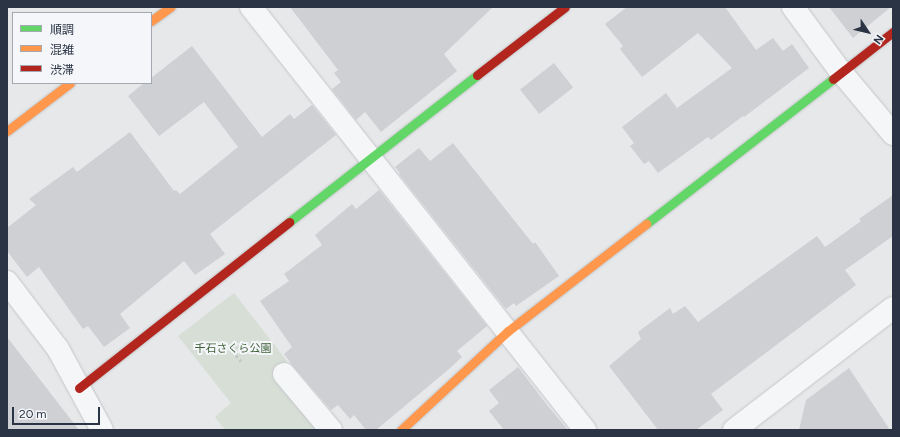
<!DOCTYPE html>
<meta charset="utf-8">
<style>
body{margin:0}
#map{position:relative;width:900px;height:437px;overflow:hidden;background:#e6e8ea;font-family:Figtree,"Noto Sans JP",sans-serif}
div>[style]{position:absolute}
.green>*{inset:0;background:#d6ded6}
.building>*{inset:0;background:#ced0d3;transform-origin:0 0}
.path>*{height:2.5px;margin-top:-1.25px;transform-origin:0;background:repeating-linear-gradient(90deg,#c5c6ca 0 3px,transparent 0 6px)}
.roads{filter:drop-shadow(0 0 1px #c4c6c8) drop-shadow(0 0 1px #c4c6c8)}
.street>*{height:22px;margin:-11px;padding:0 11px;transform-origin:11px;border-radius:11px;background:#f5f6f7}
.fast>*{height:9px;margin:-4.5px;padding:0 4.5px;transform-origin:4.5px;border-radius:4.5px;background:#63d668}
.slow>*{height:9px;margin:-4.5px;padding:0 4.5px;transform-origin:4.5px;border-radius:4.5px;background:#ff974d}
.jam>*{height:9px;margin:-4.5px;padding:0 4.5px;transform-origin:4.5px;border-radius:4.5px;background:#b3261e}
span{translate:-50% -50%;white-space:nowrap;text-align:center;line-height:1.15;-webkit-text-stroke:4px #f4f6f9;paint-order:stroke}
.park-label{font-size:11px;color:#3f6138}
.frame{position:absolute;inset:0;border:8px solid #2b3445;pointer-events:none}
.legend{position:absolute;left:12px;top:12px;width:140px;height:72px;box-sizing:border-box;background:#f4f6f9;border:1px solid #a4a8b1;margin:0;padding:5px 7px;list-style:none;font-size:12px;color:#2b3445}
.legend li{display:flex;align-items:center;gap:8px;height:20px}
.legend b{width:20px;border:1px solid #a4a8b1}
.north{position:absolute;left:848px;top:12px;width:40px;height:40px;-webkit-text-stroke:3px #f4f6f9;paint-order:stroke;rotate:125deg;font-size:11px;font-weight:700;line-height:16px;text-align:center;color:#2b3445}
.north::after{content:'';display:block;margin:auto;width:14px;height:18px;background:#2b3445;clip-path:polygon(50% 0,100% 100%,50% 72%,0 100%)}
.scale{position:absolute;left:12px;top:407px;width:88px;height:18px;box-sizing:border-box;border:2px solid #2b3445;border-top:0;padding-left:5px;font-size:12px;line-height:14px;white-space:nowrap;color:#2b3445;-webkit-text-stroke:3px #f4f6f9;paint-order:stroke}
</style>
<div id="map">
<div class="green">
<div style="clip-path:polygon(234px 293px,287px 361px,276px 371px,324px 430px,225px 430px,215px 417px,231px 403px,178px 336px)"></div>
</div>
<div class="building">
<div style="clip-path:polygon(290px 7px,493px 7px,444px 54px,457px 71px,381px 132px,365px 112px,356px 120px,332px 89px,341px 82px,334px 73px,338px 70px)"></div>
<div style="clip-path:polygon(627px 7px,725px 7px,756px 50px,773px 38px,783px 51px,792px 44px,809px 68px,744px 117px,743px 116px,711px 140px,708px 137px,658px 173px,649px 161px,644px 164px,630px 146px,634px 143px,622px 127px,666px 93px,677px 108px,732px 68px,698px 33px,642px 77px,620px 49px,623px 46px,605px 24px)"></div>
<div style="clip-path:polygon(829px 7px,891px 7px,853px 38px)"></div>
<div style="clip-path:polygon(192px 46px,262px 137px,290px 114px,294px 119px,312px 105px,336px 135px,210px 234px,225px 254px,195px 275px,184px 261px,120px 314px,130px 328px,104px 347px,88px 326px,83px 329px,39px 267px,27px 277px,7px 251px,7px 228px,36px 205px,29px 199px,73px 167px,77px 172px,130px 132px,174px 191px,176px 190px,180px 194px,238px 147px,204px 102px,159px 136px,128px 96px,144px 83px,151px 83px,151px 78px)"></div>
<div style="left:554px;top:63px;width:31px;height:43px;rotate:52deg"></div>
<div style="clip-path:polygon(453px 143px,533px 244px,535px 242px,559px 276px,516px 306px,514px 303px,506px 309px,399px 174px,400px 173px,395px 167px,419px 148px,430px 161px)"></div>
<div style="clip-path:polygon(379px 190px,487px 326px,457px 351px,462px 357px,449px 369px,376px 430px,366px 430px,354px 415px,350px 419px,338px 405px,331px 410px,293px 366px,284px 354px,292px 347px,260px 301px,289px 281px,284px 274px,322px 245px,315px 235px,352px 204px,356px 209px)"></div>
<div style="clip-path:polygon(893px 195px,893px 236px,845px 270px,856px 285px,711px 394px,723px 410px,696px 430px,658px 430px,609px 366px,641px 339px,638px 332px,670px 308px,673px 314px,685px 306px,698px 322px,817px 236px,825px 247px,861px 221px,859px 219px)"></div>
<div style="clip-path:polygon(7px 337px,79px 430px,7px 430px)"></div>
<div style="clip-path:polygon(518px 367px,547px 405px,568px 430px,504px 430px,489px 411px,499px 403px,489px 390px)"></div>
<div style="clip-path:polygon(849px 368px,890px 430px,799px 430px,806px 400px)"></div>
</div>
<div class="path">
<div style="left:236px;top:355px;width:8px;rotate:50deg"></div>
</div>
<div class="roads">
<div class="street">
<div style="left:251px;top:7px;width:539px;rotate:51.71deg"></div>
<div style="left:793px;top:7px;width:81px;rotate:53.6deg"></div>
<div style="left:841px;top:72px;width:81px;rotate:50deg"></div>
<div style="left:7px;top:282px;width:84px;rotate:52.7deg"></div>
<div style="left:58px;top:349px;width:92px;rotate:61.5deg"></div>
<div style="left:284px;top:374px;width:73px;rotate:50deg"></div>
<div style="left:734px;top:430px;width:200px;rotate:-37.5deg"></div>
</div>
<div class="fast">
<div style="left:289px;top:222px;width:239px;rotate:-38deg"></div>
<div style="left:646px;top:224px;width:237px;rotate:-37.8deg"></div>
</div>
<div class="slow">
<div style="left:151px;top:21px;width:24px;rotate:-36deg"></div>
<div style="left:7px;top:131px;width:79px;rotate:-37.3deg"></div>
<div style="left:401px;top:430px;width:146px;rotate:-42.8deg"></div>
<div style="left:508px;top:331px;width:175px;rotate:-37.8deg"></div>
</div>
<div class="jam">
<div style="left:477px;top:75px;width:111px;rotate:-37.7deg"></div>
<div style="left:833px;top:79px;width:76px;rotate:-38.1deg"></div>
<div style="left:79px;top:388px;width:268px;rotate:-38.3deg"></div>
</div>
</div>
<div class="park-label">
<span style="left:233px;top:349px">千石さくら公園</span>
</div>
<div class="frame"></div>
<ul class="legend">
<li><b style="height:5px;background:#63d668"></b>順調</li>
<li><b style="height:5px;background:#ff974d"></b>混雑</li>
<li><b style="height:5px;background:#b3261e"></b>渋滞</li>
</ul>
<div class="north">N</div>
<div class="scale">20 m</div>
</div>
